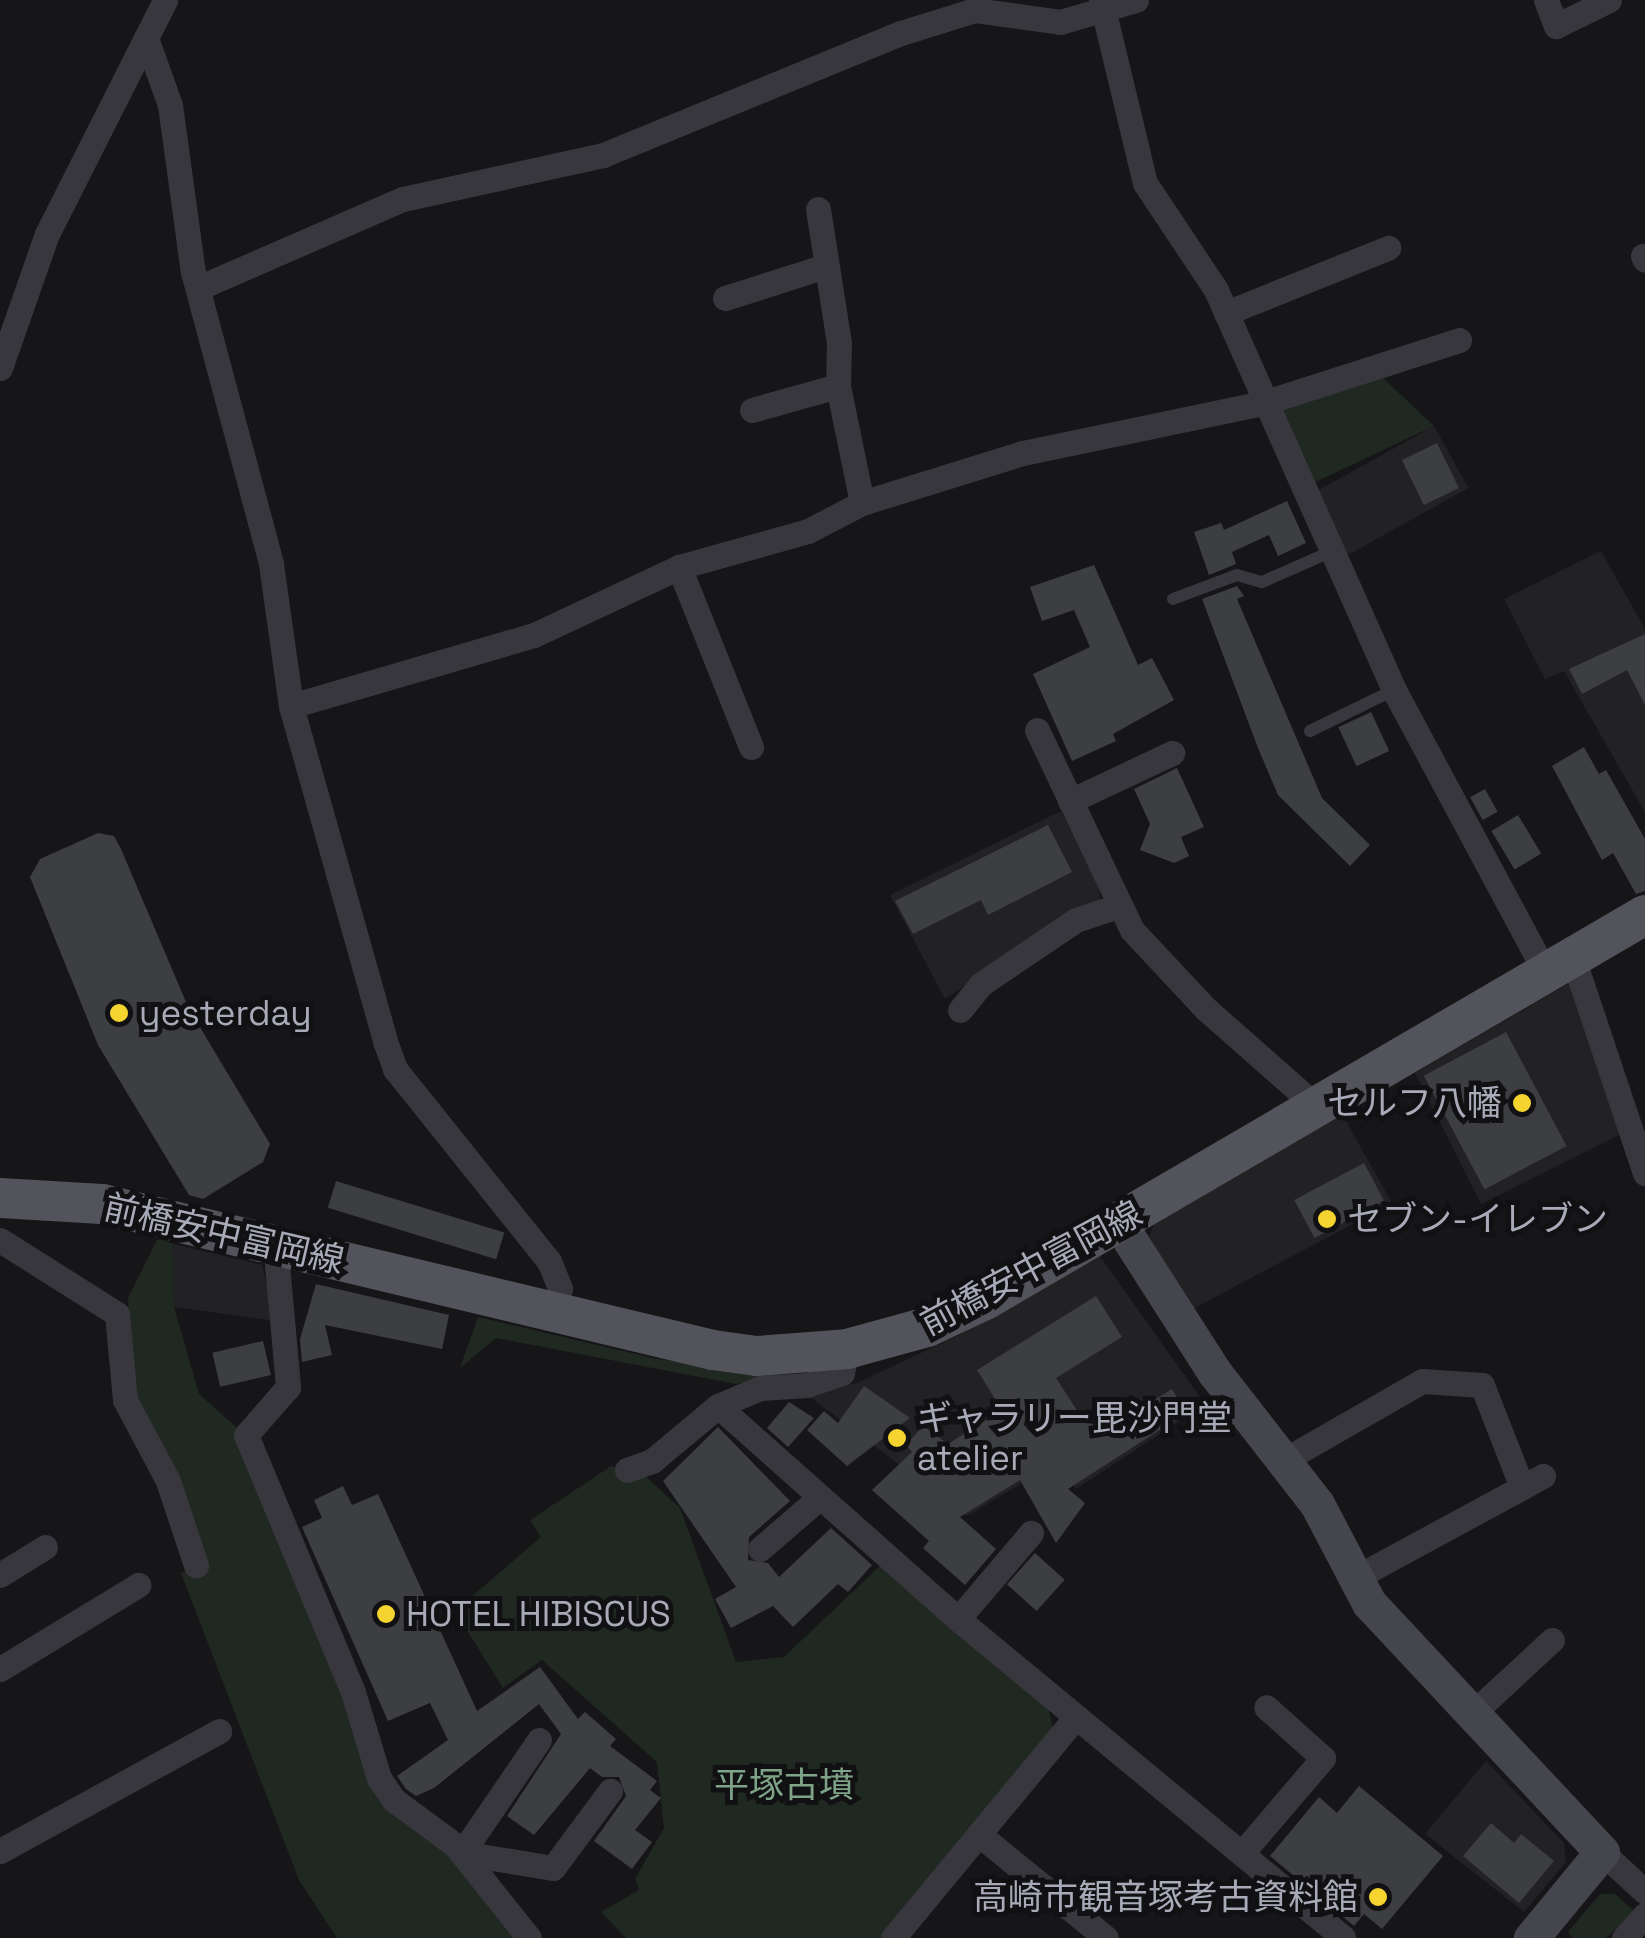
<!DOCTYPE html>
<meta charset="utf-8">
<style>
body{margin:0}
#map{position:relative;width:1645px;height:1938px;overflow:hidden;background:#161618;font-family:"Space Grotesk","Noto Sans JP",sans-serif}
div>[style]{position:absolute}
.built>*{inset:0;background:#222225;transform-origin:0 0}
.green>*{inset:0;background:#202822}
.building>*{inset:0;background:#3d3e42;transform-origin:0 0}
.lane>*{height:12px;margin:-6px;padding:0 6px;transform-origin:6px;border-radius:6px;background:#37373d}
.street>*{height:25px;margin:-12.5px;padding:0 12.5px;transform-origin:12.5px;border-radius:12.5px;background:#37373d}
.secondary>*{height:35px;margin:-17.5px;padding:0 17.5px;transform-origin:17.5px;border-radius:17.5px;background:#45454d}
.primary>*{height:40px;margin:-20px;padding:0 20px;transform-origin:20px;border-radius:20px;background:#53535c}
.dots>*{width:28px;height:28px;translate:-50% -50%;box-sizing:border-box;border:5px solid #111113;border-radius:50%}
span{translate:-50% -50%;white-space:nowrap;text-align:center;line-height:1.15;-webkit-text-stroke:10px #111113;paint-order:stroke}
.poi-label{font-size:35px;color:#a8aab8}
.left{translate:0 -50%;text-align:left}
.right{translate:-100% -50%;text-align:right}
.street-label{font-size:35px;color:#a8aab8}
.park-label{font-size:35px;color:#7ea387}
</style>
<div id="map">
<div class="built">
<div style="left:1434px;top:426px;width:71px;height:138px;rotate:61deg"></div>
<div style="clip-path:polygon(1601px 551px,1645px 629px,1645px 812px,1564px 671px,1545px 679px,1504px 599px)"></div>
<div style="clip-path:polygon(1061px 811px,1096px 877px,1102px 904px,1072px 914px,945px 999px,890px 895px)"></div>
<div style="clip-path:polygon(1571px 982px,1623px 1133px,1481px 1204px,1415px 1073px)"></div>
<div style="clip-path:polygon(1342px 1114px,1392px 1203px,1193px 1309px,1149px 1237px,1156px 1220px)"></div>
<div style="clip-path:polygon(173px 1244px,262px 1265px,276px 1321px,174px 1307px)"></div>
<div style="clip-path:polygon(1097px 1252px,1205px 1404px,1076px 1489px,1057px 1462px,967px 1516px,806px 1394px,857px 1383px,961px 1334px)"></div>
<div style="clip-path:polygon(1486px 1761px,1564px 1843px,1566px 1862px,1524px 1912px,1425px 1834px)"></div>
</div>
<div class="green">
<div style="clip-path:polygon(1381px 376px,1434px 426px,1309px 485px,1274px 406px)"></div>
<div style="clip-path:polygon(158px 1238px,173px 1244px,174px 1307px,199px 1394px,235px 1426px,346px 1694px,372px 1780px,449px 1851px,516px 1938px,337px 1938px,299px 1880px,181px 1573px,201px 1566px,132px 1395px,128px 1298px)"></div>
<div style="clip-path:polygon(478px 1317px,657px 1359px,783px 1374px,736px 1384px,496px 1338px,460px 1368px)"></div>
<div style="clip-path:polygon(611px 1466px,645px 1476px,680px 1508px,736px 1662px,784px 1657px,881px 1565px,1047px 1703px,1054px 1732px,881px 1938px,626px 1938px,601px 1912px,639px 1890px,635px 1879px,664px 1828px,657px 1762px,542px 1660px,503px 1688px,455px 1611px,541px 1537px,530px 1520px)"></div>
<div style="clip-path:polygon(1600px 1894px,1615px 1894px,1635px 1912px,1606px 1938px,1572px 1938px,1568px 1932px)"></div>
</div>
<div class="building">
<div style="left:1437px;top:443px;width:50px;height:39px;rotate:64deg"></div>
<div style="clip-path:polygon(1287px 501px,1306px 543px,1278px 556px,1269px 535px,1232px 552px,1236px 564px,1209px 575px,1194px 532px,1221px 523px,1224px 530px)"></div>
<div style="clip-path:polygon(1094px 565px,1138px 665px,1152px 658px,1174px 700px,1113px 734px,1116px 741px,1072px 761px,1033px 674px,1090px 647px,1074px 610px,1042px 621px,1030px 587px)"></div>
<div style="clip-path:polygon(1237px 586px,1244px 596px,1237px 599px,1322px 798px,1370px 845px,1350px 866px,1278px 795px,1258px 748px,1202px 599px)"></div>
<div style="clip-path:polygon(1645px 634px,1645px 705px,1627px 670px,1582px 694px,1569px 669px)"></div>
<div style="left:1371px;top:712px;width:43px;height:36px;rotate:65deg"></div>
<div style="clip-path:polygon(1584px 747px,1599px 774px,1606px 770px,1645px 839px,1645px 891px,1636px 894px,1613px 853px,1602px 860px,1552px 766px)"></div>
<div style="clip-path:polygon(1177px 768px,1204px 827px,1181px 837px,1189px 856px,1174px 863px,1140px 850px,1150px 824px,1134px 789px)"></div>
<div style="left:1485px;top:789px;width:26px;height:17px;rotate:61deg"></div>
<div style="left:1518px;top:815px;width:45px;height:31px;rotate:59deg"></div>
<div style="clip-path:polygon(1048px 825px,1072px 872px,988px 915px,981px 900px,913px 934px,895px 901px)"></div>
<div style="clip-path:polygon(98px 833px,114px 836px,121px 849px,189px 1009px,270px 1144px,263px 1162px,203px 1199px,189px 1195px,98px 1045px,30px 877px,40px 859px)"></div>
<div style="left:1506px;top:1032px;width:129px;height:93px;rotate:62deg"></div>
<div style="left:1364px;top:1163px;width:43px;height:79px;rotate:62deg"></div>
<div style="left:336px;top:1181px;width:176px;height:28px;rotate:17deg"></div>
<div style="clip-path:polygon(316px 1284px,449px 1315px,442px 1349px,325px 1325px,332px 1355px,302px 1362px,300px 1339px)"></div>
<div style="clip-path:polygon(1096px 1296px,1122px 1337px,1056px 1378px,1082px 1418px,1123px 1400px,1132px 1414px,1172px 1389px,1186px 1413px,1068px 1489px,1085px 1503px,1056px 1543px,1020px 1480px,960px 1517px,996px 1549px,965px 1585px,923px 1548px,929px 1541px,872px 1490px,912px 1452px,906px 1445px,923px 1426px,948px 1444px,1002px 1410px,977px 1370px)"></div>
<div style="left:263px;top:1341px;width:35px;height:52px;rotate:77deg"></div>
<div style="clip-path:polygon(864px 1386px,910px 1418px,847px 1466px,807px 1430px,824px 1411px,838px 1423px)"></div>
<div style="clip-path:polygon(789px 1402px,814px 1418px,788px 1447px,767px 1428px)"></div>
<div style="clip-path:polygon(718px 1427px,790px 1501px,749px 1537px,748px 1560px,768px 1563px,779px 1577px,831px 1528px,872px 1565px,848px 1592px,838px 1584px,793px 1627px,773px 1606px,731px 1628px,715px 1599px,736px 1587px,663px 1481px)"></div>
<div style="clip-path:polygon(343px 1486px,352px 1505px,378px 1494px,477px 1711px,540px 1667px,578px 1719px,585px 1712px,616px 1739px,610px 1746px,657px 1781px,650px 1790px,661px 1798px,635px 1830px,652px 1842px,632px 1869px,594px 1841px,626px 1796px,619px 1777px,602px 1777px,590px 1768px,534px 1835px,507px 1816px,561px 1734px,539px 1704px,434px 1788px,416px 1796px,406px 1789px,397px 1776px,448px 1740px,430px 1703px,388px 1721px,302px 1527px,322px 1518px,314px 1500px)"></div>
<div style="left:1035px;top:1553px;width:40px;height:42px;rotate:42deg"></div>
<div style="clip-path:polygon(1359px 1786px,1443px 1856px,1382px 1929px,1364px 1914px,1354px 1926px,1270px 1856px,1319px 1797px,1337px 1813px)"></div>
<div style="clip-path:polygon(1491px 1823px,1514px 1843px,1521px 1834px,1554px 1861px,1519px 1903px,1463px 1856px)"></div>
</div>
<div class="lane">
<div style="left:1173px;top:599px;width:68px;rotate:-20.6deg"></div>
<div style="left:1237px;top:575px;width:26px;rotate:16deg"></div>
<div style="left:1262px;top:582px;width:74px;rotate:-23.8deg"></div>
<div style="left:1310px;top:731px;width:93px;rotate:-26deg"></div>
</div>
<div class="street">
<div style="left:1101px;top:0;width:188px;rotate:76.5deg"></div>
<div style="left:1145px;top:183px;width:128px;rotate:56.4deg"></div>
<div style="left:1216px;top:290px;width:438px;rotate:66deg"></div>
<div style="left:1394px;top:690px;width:321px;rotate:61.8deg"></div>
<div style="left:1546px;top:0;width:28px;rotate:69deg"></div>
<div style="left:1556px;top:26px;width:59px;rotate:-26.1deg"></div>
<div style="left:146px;top:38px;width:71px;rotate:70.3deg"></div>
<div style="left:170px;top:105px;width:169px;rotate:82.2deg"></div>
<div style="left:193px;top:272px;width:302px;rotate:75deg"></div>
<div style="left:271px;top:564px;width:143px;rotate:82deg"></div>
<div style="left:291px;top:706px;width:348px;rotate:74.3deg"></div>
<div style="left:385px;top:1041px;width:30px;rotate:70deg"></div>
<div style="left:395px;top:1069px;width:246px;rotate:51.3deg"></div>
<div style="left:549px;top:1261px;width:29px;rotate:68deg"></div>
<div style="left:560px;top:1288px;width:28px;rotate:100deg"></div>
<div style="left:818px;top:209px;width:136px;rotate:81.1deg"></div>
<div style="left:839px;top:343px;width:43px;rotate:91.3deg"></div>
<div style="left:838px;top:386px;width:119px;rotate:78.4deg"></div>
<div style="left:1643px;top:256px;width:4px;rotate:63deg"></div>
<div style="left:198px;top:288px;width:223px;rotate:-23.5deg"></div>
<div style="left:403px;top:199px;width:205px;rotate:-12.4deg"></div>
<div style="left:603px;top:155px;width:322px;rotate:-22.3deg"></div>
<div style="left:901px;top:33px;width:77px;rotate:-17.3deg"></div>
<div style="left:975px;top:10px;width:86px;rotate:8deg"></div>
<div style="left:1060px;top:22px;width:79px;rotate:-16.1deg"></div>
<div style="left:725px;top:298px;width:106px;rotate:-17.6deg"></div>
<div style="left:1226px;top:313px;width:175px;rotate:-21.9deg"></div>
<div style="left:0;top:368px;width:142px;rotate:-70.7deg"></div>
<div style="left:47px;top:234px;width:262px;rotate:-63.2deg"></div>
<div style="left:752px;top:410px;width:89px;rotate:-15.6deg"></div>
<div style="left:291px;top:706px;width:253px;rotate:-16.3deg"></div>
<div style="left:534px;top:635px;width:160px;rotate:-25.1deg"></div>
<div style="left:1037px;top:730px;width:221px;rotate:64.6deg"></div>
<div style="left:1132px;top:930px;width:108px;rotate:46.9deg"></div>
<div style="left:1206px;top:1009px;width:148px;rotate:41.4deg"></div>
<div style="left:751px;top:747px;width:194px;rotate:-111.8deg"></div>
<div style="left:679px;top:567px;width:134px;rotate:-15.6deg"></div>
<div style="left:808px;top:531px;width:61px;rotate:-27.4deg"></div>
<div style="left:862px;top:503px;width:169px;rotate:-17.3deg"></div>
<div style="left:1023px;top:453px;width:245px;rotate:-11.8deg"></div>
<div style="left:1263px;top:403px;width:206px;rotate:-17.8deg"></div>
<div style="left:1070px;top:801px;width:113px;rotate:-25.2deg"></div>
<div style="left:1573px;top:958px;width:227px;rotate:71.5deg"></div>
<div style="left:960px;top:1010px;width:33px;rotate:-51deg"></div>
<div style="left:981px;top:984px;width:115px;rotate:-34deg"></div>
<div style="left:1076px;top:920px;width:44px;rotate:-18.4deg"></div>
<div style="left:0;top:1240px;width:138px;rotate:32.3deg"></div>
<div style="left:117px;top:1314px;width:86px;rotate:84.7deg"></div>
<div style="left:125px;top:1400px;width:92px;rotate:62deg"></div>
<div style="left:168px;top:1481px;width:89px;rotate:71.6deg"></div>
<div style="left:275px;top:1243px;width:145px;rotate:84.8deg"></div>
<div style="left:288px;top:1387px;width:64px;rotate:131.2deg"></div>
<div style="left:246px;top:1435px;width:278px;rotate:67.4deg"></div>
<div style="left:353px;top:1692px;width:90px;rotate:73.2deg"></div>
<div style="left:379px;top:1778px;width:27px;rotate:56deg"></div>
<div style="left:394px;top:1800px;width:76px;rotate:36.4deg"></div>
<div style="left:455px;top:1845px;width:119px;rotate:51.5deg"></div>
<div style="left:718px;top:1406px;width:321px;rotate:41.6deg"></div>
<div style="left:958px;top:1619px;width:500px;rotate:39.6deg"></div>
<div style="left:1286px;top:1459px;width:157px;rotate:-29.8deg"></div>
<div style="left:1422px;top:1381px;width:60px;rotate:3.8deg"></div>
<div style="left:1482px;top:1385px;width:110px;rotate:68.6deg"></div>
<div style="left:627px;top:1470px;width:27px;rotate:-20deg"></div>
<div style="left:652px;top:1461px;width:86px;rotate:-39.8deg"></div>
<div style="left:718px;top:1406px;width:46px;rotate:-23.2deg"></div>
<div style="left:760px;top:1388px;width:47px;rotate:-3.7deg"></div>
<div style="left:807px;top:1385px;width:37px;rotate:-19deg"></div>
<div style="left:842px;top:1373px;width:25px;rotate:-78deg"></div>
<div style="left:760px;top:1549px;width:79px;rotate:-40.9deg"></div>
<div style="left:0;top:1575px;width:53px;rotate:-31.9deg"></div>
<div style="left:1355px;top:1578px;width:214px;rotate:-28.5deg"></div>
<div style="left:958px;top:1619px;width:113px;rotate:-49.7deg"></div>
<div style="left:0;top:1669px;width:162px;rotate:-31.3deg"></div>
<div style="left:1472px;top:1714px;width:109px;rotate:-42.8deg"></div>
<div style="left:539px;top:1740px;width:137px;rotate:124.3deg"></div>
<div style="left:462px;top:1853px;width:92px;rotate:9.4deg"></div>
<div style="left:553px;top:1868px;width:96px;rotate:-53.5deg"></div>
<div style="left:981px;top:1836px;width:161px;rotate:39.2deg"></div>
<div style="left:0;top:1851px;width:250px;rotate:-28.7deg"></div>
<div style="left:1602px;top:1852px;width:59px;rotate:42.9deg"></div>
<div style="left:1242px;top:1853px;width:125px;rotate:-49.5deg"></div>
<div style="left:1323px;top:1758px;width:76px;rotate:-138.2deg"></div>
<div style="left:893px;top:1938px;width:287px;rotate:-50.4deg"></div>
<div style="left:1624px;top:1938px;width:31px;rotate:-48deg"></div>
</div>
<div class="secondary">
<div style="left:1119px;top:1223px;width:178px;rotate:57.4deg"></div>
<div style="left:1215px;top:1373px;width:166px;rotate:52.1deg"></div>
<div style="left:1317px;top:1504px;width:112px;rotate:62.3deg"></div>
<div style="left:1369px;top:1603px;width:341px;rotate:46.9deg"></div>
<div style="left:1602px;top:1852px;width:112px;rotate:129.5deg"></div>
</div>
<div class="primary">
<div style="left:0;top:1198px;width:102px;rotate:3.4deg"></div>
<div style="left:102px;top:1204px;width:628px;rotate:13.44deg"></div>
<div style="left:713px;top:1350px;width:44px;rotate:7.8deg"></div>
<div style="left:757px;top:1356px;width:90px;rotate:-4.4deg"></div>
<div style="left:847px;top:1349px;width:83px;rotate:-15.4deg"></div>
<div style="left:927px;top:1327px;width:64px;rotate:-25deg"></div>
<div style="left:985px;top:1300px;width:764px;rotate:-30.26deg"></div>
</div>
<div class="dots">
<div style="left:119px;top:1013px;background:#f5d430"></div>
<div style="left:1522px;top:1103px;background:#f5d430"></div>
<div style="left:1327px;top:1219px;background:#f5d430"></div>
<div style="left:897px;top:1438px;background:#f5d430"></div>
<div style="left:386px;top:1614px;background:#f5d430"></div>
<div style="left:1378px;top:1897px;background:#f5d430"></div>
</div>
<div class="poi-label">
<span class="left" style="left:139px;top:1013px">yesterday</span>
<span class="right" style="left:1502px;top:1103px">セルフ八幡</span>
<span class="left" style="left:1347px;top:1219px">セブン-イレブン</span>
<span class="left" style="left:917px;top:1438px">ギャラリー毘沙門堂<br>atelier</span>
<span class="left" style="left:406px;top:1614px">HOTEL HIBISCUS</span>
<span class="right" style="left:1358px;top:1897px">高崎市観音塚考古資料館</span>
</div>
<div class="street-label">
<span style="left:224px;top:1234px;rotate:13deg">前橋安中富岡線</span>
<span style="left:1031px;top:1268px;rotate:-28deg">前橋安中富岡線</span>
</div>
<div class="park-label">
<span style="left:784px;top:1785px">平塚古墳</span>
</div>
</div>
